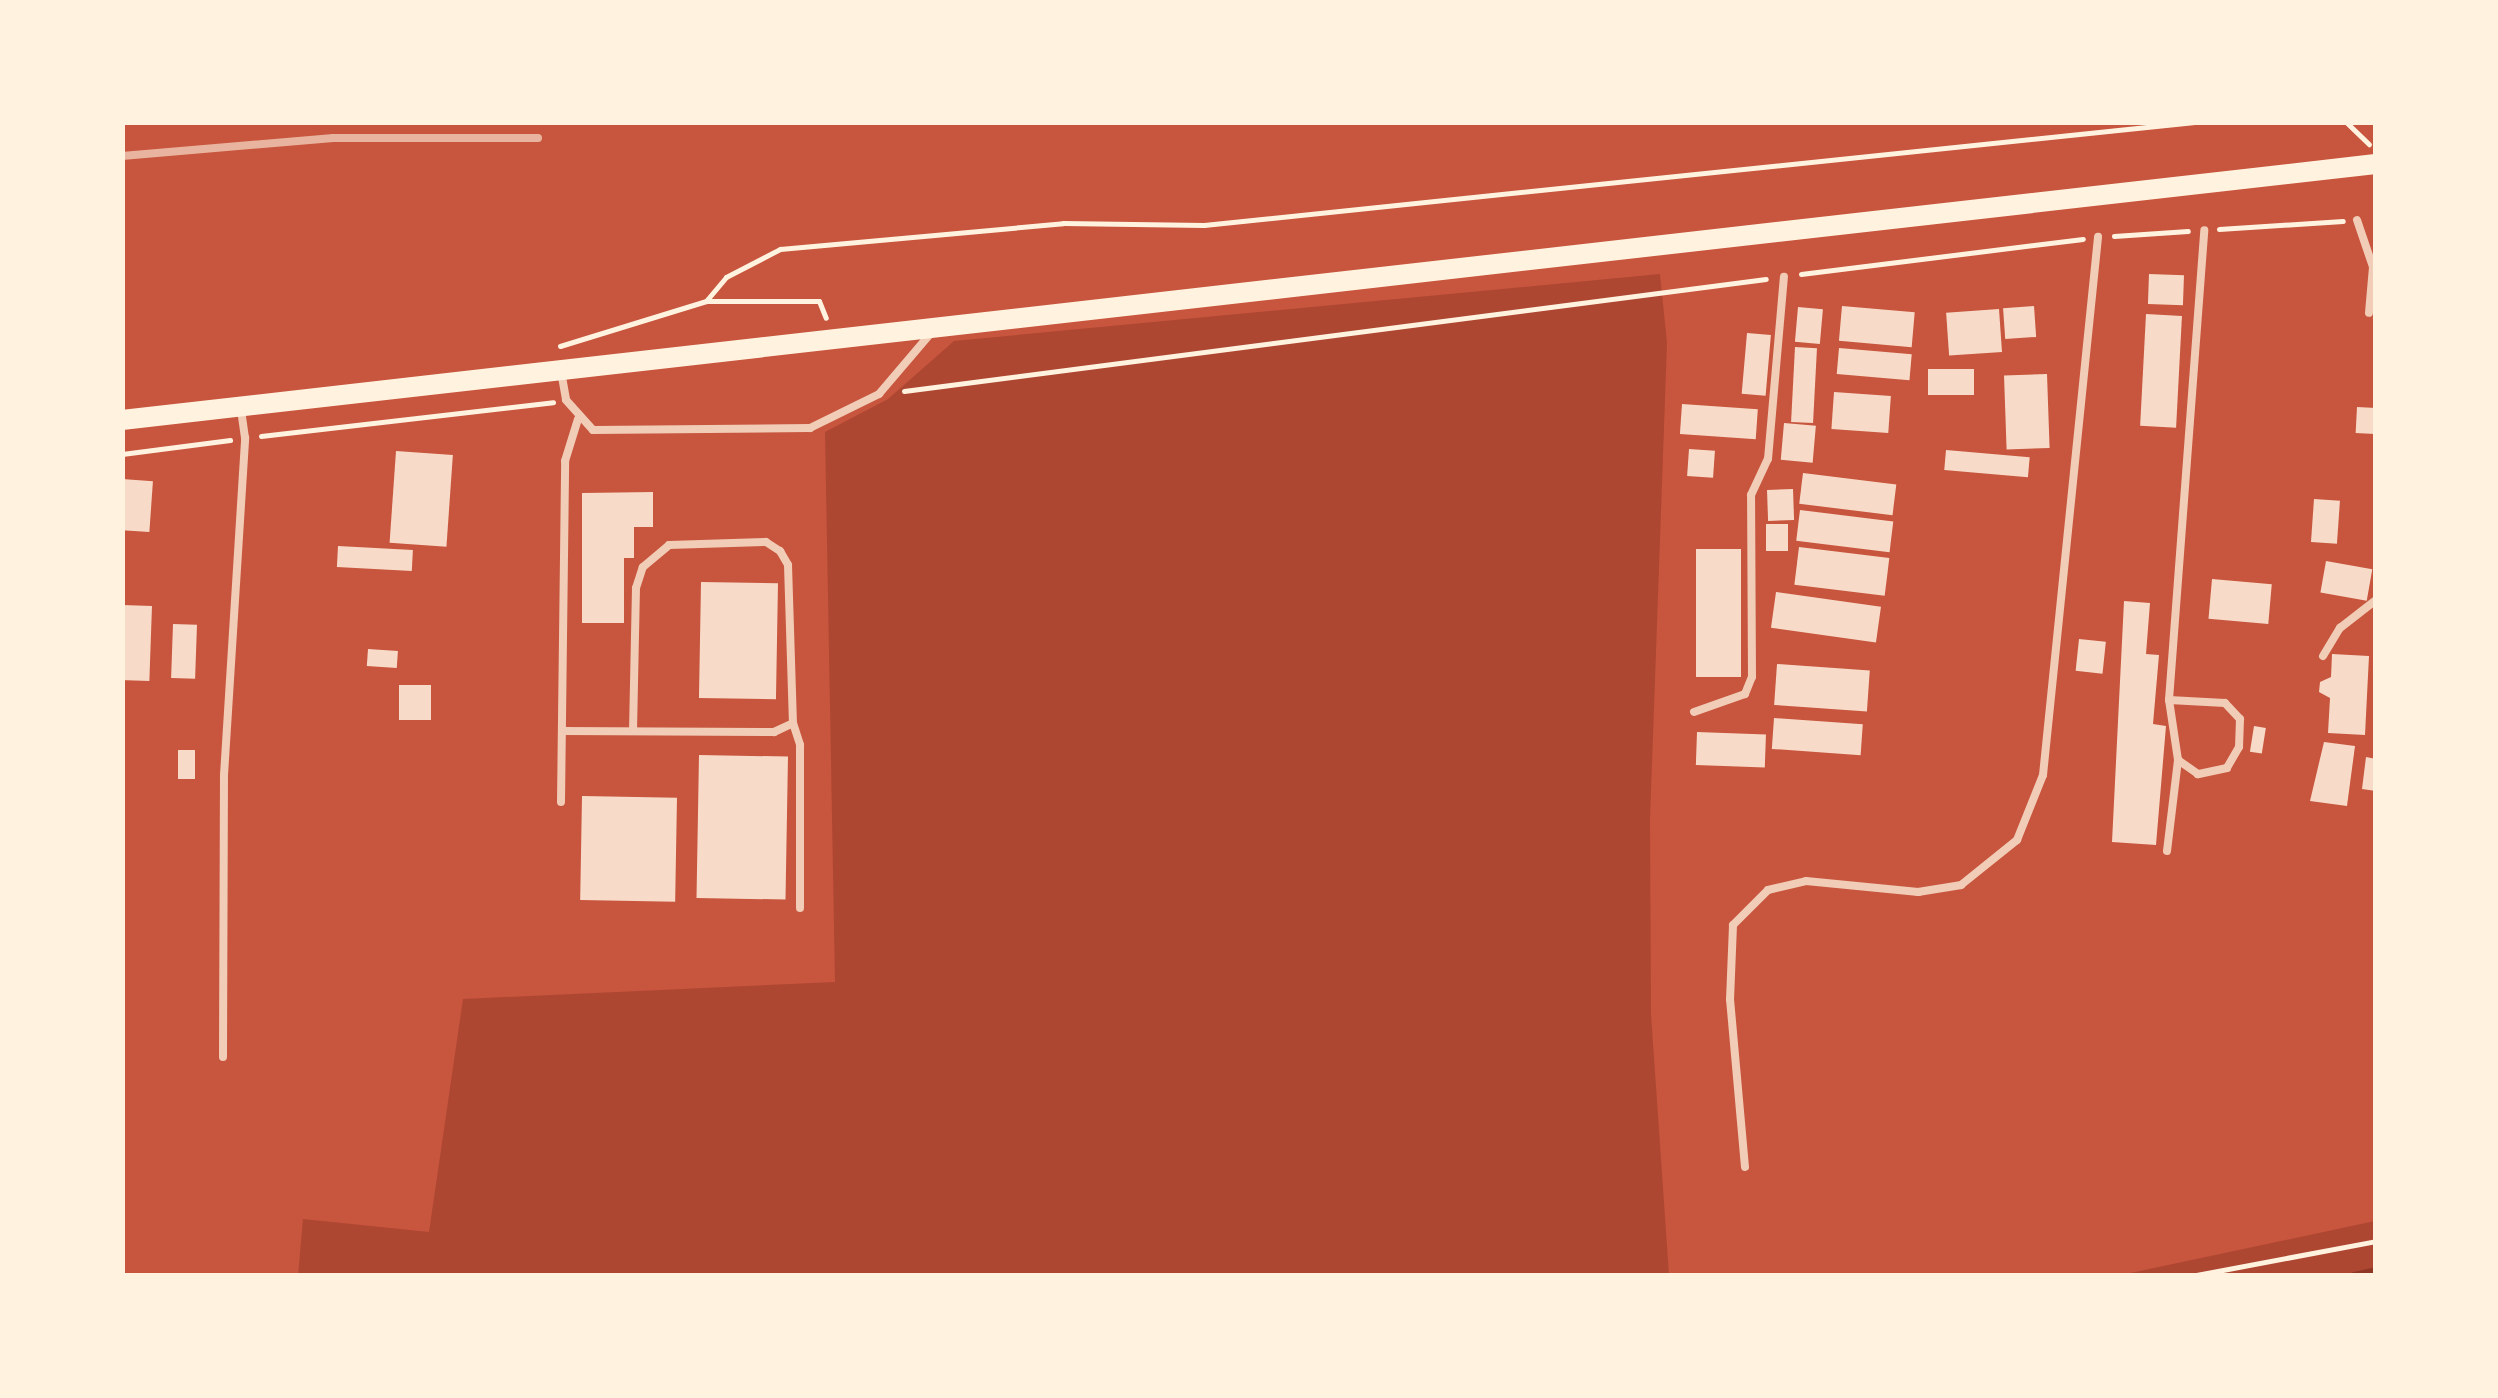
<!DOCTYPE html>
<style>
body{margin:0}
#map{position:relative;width:2498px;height:1398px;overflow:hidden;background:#c8553d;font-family:"Asap Condensed",sans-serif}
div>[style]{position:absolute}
.green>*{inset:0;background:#ae4732}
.stream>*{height:9px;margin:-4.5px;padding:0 4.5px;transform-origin:4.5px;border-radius:4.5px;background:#8f3625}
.building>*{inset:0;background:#f7dbc8;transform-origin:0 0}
.path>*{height:5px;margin:-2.5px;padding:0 2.5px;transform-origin:2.5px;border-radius:2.5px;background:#fff3e0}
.service>*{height:8px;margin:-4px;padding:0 4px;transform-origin:4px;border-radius:4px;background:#f1ccb7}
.secondary>*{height:20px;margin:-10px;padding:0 10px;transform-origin:10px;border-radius:10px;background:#fff3e0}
.rail>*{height:8px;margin:-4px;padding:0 4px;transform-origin:4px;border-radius:4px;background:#e9b49f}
span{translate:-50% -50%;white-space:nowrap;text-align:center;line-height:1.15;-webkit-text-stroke:9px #fff3e0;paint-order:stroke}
.frame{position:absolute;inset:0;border:125px solid #fff3e0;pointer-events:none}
</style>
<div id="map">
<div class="green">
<div style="clip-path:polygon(1660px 274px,1667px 343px,1650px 820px,1651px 1014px,1669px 1275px,298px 1276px,303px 1219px,429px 1232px,463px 999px,835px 982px,825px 432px,888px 399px,954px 341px)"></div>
<div style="clip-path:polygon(2375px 1221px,2375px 1275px,2121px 1275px)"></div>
</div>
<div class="stream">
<div style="left:2354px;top:1276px;width:23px;rotate:-13deg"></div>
</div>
<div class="building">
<div style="left:2149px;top:274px;width:35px;height:30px;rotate:2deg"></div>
<div style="left:1842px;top:306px;width:73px;height:35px;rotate:5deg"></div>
<div style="left:2034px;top:306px;width:31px;height:31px;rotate:86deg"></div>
<div style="left:1798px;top:307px;width:25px;height:35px;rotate:5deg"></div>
<div style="left:1999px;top:309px;width:43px;height:53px;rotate:86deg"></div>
<div style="left:2146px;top:314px;width:36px;height:112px;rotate:3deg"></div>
<div style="left:1747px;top:333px;width:24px;height:61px;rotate:5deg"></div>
<div style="left:1795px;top:347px;width:22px;height:75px;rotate:3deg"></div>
<div style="left:1839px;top:348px;width:73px;height:26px;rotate:5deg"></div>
<div style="left:1928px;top:369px;width:46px;height:26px"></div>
<div style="left:2047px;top:374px;width:74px;height:43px;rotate:88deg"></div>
<div style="left:1834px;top:392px;width:57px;height:37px;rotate:4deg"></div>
<div style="left:1682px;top:404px;width:76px;height:30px;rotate:4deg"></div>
<div style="left:2357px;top:407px;width:19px;height:26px;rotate:3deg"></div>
<div style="left:1784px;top:423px;width:32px;height:37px;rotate:5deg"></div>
<div style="left:1689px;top:449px;width:26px;height:27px;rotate:4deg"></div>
<div style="left:1946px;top:450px;width:84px;height:20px;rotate:5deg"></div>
<div style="left:396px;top:451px;width:57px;height:92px;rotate:4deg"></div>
<div style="left:1803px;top:473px;width:94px;height:31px;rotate:7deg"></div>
<div style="left:122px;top:479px;width:31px;height:51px;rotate:4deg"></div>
<div style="left:1793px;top:489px;width:31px;height:26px;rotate:88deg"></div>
<div style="clip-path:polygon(653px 492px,653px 527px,634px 527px,634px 558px,624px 558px,624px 623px,582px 623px,582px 493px)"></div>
<div style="left:2314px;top:499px;width:26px;height:43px;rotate:4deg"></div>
<div style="left:1800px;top:510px;width:94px;height:31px;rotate:7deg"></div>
<div style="left:1766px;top:524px;width:22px;height:27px"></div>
<div style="left:338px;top:546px;width:75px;height:21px;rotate:3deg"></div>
<div style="left:1799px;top:547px;width:91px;height:38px;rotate:7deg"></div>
<div style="left:1696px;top:549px;width:45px;height:128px"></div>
<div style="left:2326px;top:561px;width:47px;height:32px;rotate:10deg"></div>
<div style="left:2212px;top:579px;width:60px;height:40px;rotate:5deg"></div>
<div style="left:701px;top:582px;width:77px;height:116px;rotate:1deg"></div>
<div style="left:1776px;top:592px;width:106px;height:36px;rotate:8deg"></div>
<div style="clip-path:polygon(2124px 601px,2150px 603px,2146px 654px,2159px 655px,2153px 724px,2166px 726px,2156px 845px,2112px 842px)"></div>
<div style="left:122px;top:605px;width:30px;height:75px;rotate:2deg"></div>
<div style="left:173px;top:624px;width:24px;height:54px;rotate:2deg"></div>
<div style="left:2079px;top:639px;width:27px;height:32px;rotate:6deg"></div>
<div style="left:368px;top:649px;width:30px;height:17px;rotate:4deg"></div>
<div style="clip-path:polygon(2332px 654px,2369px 656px,2365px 735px,2328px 733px,2330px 698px,2319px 692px,2320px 682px,2331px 677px)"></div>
<div style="left:1777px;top:664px;width:93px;height:41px;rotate:4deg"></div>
<div style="left:399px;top:685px;width:32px;height:35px"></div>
<div style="left:1774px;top:718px;width:89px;height:31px;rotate:4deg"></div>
<div style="left:2254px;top:726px;width:12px;height:26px;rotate:9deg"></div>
<div style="left:1697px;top:732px;width:69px;height:33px;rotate:2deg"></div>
<div style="clip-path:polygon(2324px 742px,2355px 746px,2347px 806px,2310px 801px)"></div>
<div style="left:178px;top:750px;width:17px;height:29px"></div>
<div style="left:699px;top:755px;width:89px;height:143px;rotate:1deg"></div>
<div style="clip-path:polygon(2366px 757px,2376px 759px,2376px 791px,2362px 789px)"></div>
<div style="left:582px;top:796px;width:95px;height:104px;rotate:1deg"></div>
</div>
<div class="path">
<div style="left:2346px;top:122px;width:32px;rotate:44deg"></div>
<div style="left:2219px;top:229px;width:124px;rotate:-3.7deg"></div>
<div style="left:2114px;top:236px;width:74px;rotate:-3.9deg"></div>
<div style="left:1801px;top:274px;width:284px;rotate:-7.1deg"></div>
<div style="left:708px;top:301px;width:111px"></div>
<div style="left:819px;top:301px;width:18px;rotate:68deg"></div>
<div style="left:560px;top:346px;width:153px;rotate:-17.1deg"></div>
<div style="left:706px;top:301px;width:31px;rotate:-50deg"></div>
<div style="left:726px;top:277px;width:61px;rotate:-27.4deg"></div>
<div style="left:780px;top:249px;width:284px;rotate:-5.2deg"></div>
<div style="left:1063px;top:223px;width:141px;rotate:0.8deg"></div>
<div style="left:1204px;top:225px;width:996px;rotate:-5.93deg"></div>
<div style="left:904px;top:391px;width:869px;rotate:-7.4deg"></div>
<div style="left:261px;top:436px;width:294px;rotate:-6.6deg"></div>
<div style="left:122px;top:454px;width:109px;rotate:-7.4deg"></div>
<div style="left:2191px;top:1276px;width:188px;rotate:-10.7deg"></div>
</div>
<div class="service">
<div style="left:2357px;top:220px;width:50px;rotate:71.2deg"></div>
<div style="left:2373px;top:267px;width:46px;rotate:95deg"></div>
<div style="left:561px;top:371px;width:29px;rotate:80deg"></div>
<div style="left:566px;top:400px;width:40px;rotate:48deg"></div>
<div style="left:593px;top:430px;width:217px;rotate:-0.5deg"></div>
<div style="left:810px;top:428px;width:77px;rotate:-26.2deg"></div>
<div style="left:879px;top:394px;width:80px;rotate:-49.6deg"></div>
<div style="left:2323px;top:656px;width:33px;rotate:-59deg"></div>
<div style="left:2340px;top:628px;width:46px;rotate:-37.9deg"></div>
<div style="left:2169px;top:700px;width:56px;rotate:3.1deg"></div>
<div style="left:2225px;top:703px;width:22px;rotate:47deg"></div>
<div style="left:2240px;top:719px;width:28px;rotate:92deg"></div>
<div style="left:2239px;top:747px;width:24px;rotate:120deg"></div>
<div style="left:2227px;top:768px;width:30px;rotate:168deg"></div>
<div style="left:2198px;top:774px;width:24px;rotate:-145deg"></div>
<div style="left:1694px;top:712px;width:54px;rotate:-19.4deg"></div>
<div style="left:1745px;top:694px;width:18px;rotate:-68deg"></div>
<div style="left:1752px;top:677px;width:182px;rotate:-90.3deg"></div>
<div style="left:1751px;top:495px;width:40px;rotate:-65deg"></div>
<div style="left:1768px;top:459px;width:183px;rotate:-85deg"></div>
<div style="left:562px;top:731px;width:212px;rotate:0.3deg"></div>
<div style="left:774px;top:732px;width:21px;rotate:-25deg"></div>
<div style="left:633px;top:731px;width:143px;rotate:-88.8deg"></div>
<div style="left:636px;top:588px;width:22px;rotate:-72deg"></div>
<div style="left:643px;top:567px;width:34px;rotate:-40deg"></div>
<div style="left:669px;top:545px;width:97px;rotate:-1.8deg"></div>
<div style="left:766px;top:542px;width:17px;rotate:33deg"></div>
<div style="left:780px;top:551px;width:16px;rotate:60deg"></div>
<div style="left:788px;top:565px;width:158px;rotate:88.2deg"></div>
<div style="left:793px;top:723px;width:23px;rotate:72deg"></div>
<div style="left:800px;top:745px;width:163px;rotate:90deg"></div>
<div style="left:561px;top:802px;width:341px;rotate:-89.3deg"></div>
<div style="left:565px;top:461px;width:44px;rotate:-72.8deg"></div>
<div style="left:2167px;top:851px;width:92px;rotate:-83.1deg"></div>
<div style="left:2178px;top:760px;width:61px;rotate:-98.5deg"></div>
<div style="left:2169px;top:700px;width:471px;rotate:-85.7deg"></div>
<div style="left:223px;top:1057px;width:282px;rotate:-89.8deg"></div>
<div style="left:224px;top:775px;width:338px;rotate:-86.4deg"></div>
<div style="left:245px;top:438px;width:30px;rotate:-98deg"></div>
<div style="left:1745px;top:1167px;width:168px;rotate:-95.1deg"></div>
<div style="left:1730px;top:1000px;width:75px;rotate:-87.7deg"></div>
<div style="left:1733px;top:925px;width:49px;rotate:-45deg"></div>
<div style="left:1768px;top:890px;width:39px;rotate:-13deg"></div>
<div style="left:1806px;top:881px;width:113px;rotate:5.6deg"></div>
<div style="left:1918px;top:892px;width:44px;rotate:-9.2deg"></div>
<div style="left:1961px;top:885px;width:72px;rotate:-38.8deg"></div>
<div style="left:2017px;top:840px;width:70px;rotate:-68.2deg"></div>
<div style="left:2043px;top:775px;width:541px;rotate:-84.16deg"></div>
</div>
<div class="secondary">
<div style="left:122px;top:420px;width:2268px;rotate:-6.48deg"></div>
</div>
<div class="rail">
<div style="left:122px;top:156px;width:212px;rotate:-4.9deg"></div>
<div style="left:333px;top:138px;width:205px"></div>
</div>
<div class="frame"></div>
</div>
